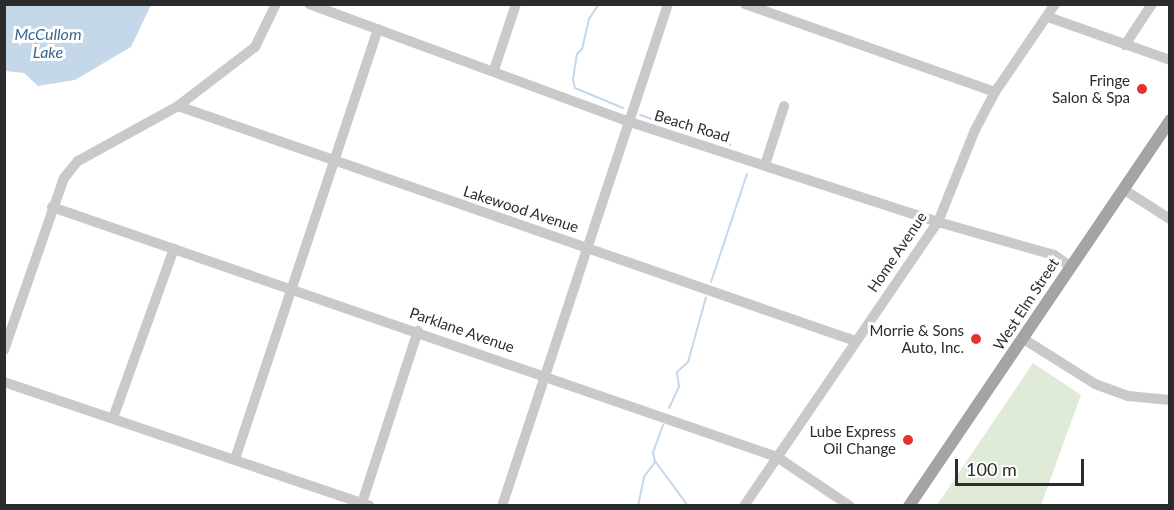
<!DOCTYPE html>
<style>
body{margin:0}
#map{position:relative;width:1174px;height:510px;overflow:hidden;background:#fff;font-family:Lato,sans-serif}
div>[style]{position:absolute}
.green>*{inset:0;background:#e0ead9}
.water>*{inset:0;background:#c5d8ea}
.stream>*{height:2px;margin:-1px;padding:0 1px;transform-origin:1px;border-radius:1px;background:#c5d8ea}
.minor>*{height:10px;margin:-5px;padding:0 5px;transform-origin:5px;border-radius:5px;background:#c9c9c9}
.major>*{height:12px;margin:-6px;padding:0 6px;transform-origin:6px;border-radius:6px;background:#a4a4a4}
.dots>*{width:16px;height:16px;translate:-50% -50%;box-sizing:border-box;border:3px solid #fff;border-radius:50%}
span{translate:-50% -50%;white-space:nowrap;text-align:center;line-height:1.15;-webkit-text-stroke:6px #fff;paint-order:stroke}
.poi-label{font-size:15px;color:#2c2c2c}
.right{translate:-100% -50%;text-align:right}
.street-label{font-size:15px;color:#2c2c2c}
.water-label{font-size:16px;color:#3b658c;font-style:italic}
.frame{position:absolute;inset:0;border:6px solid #2c2c2c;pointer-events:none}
.scale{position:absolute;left:955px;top:459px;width:129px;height:27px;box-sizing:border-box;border:3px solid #2c2c2c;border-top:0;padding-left:8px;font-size:18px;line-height:21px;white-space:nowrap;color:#2c2c2c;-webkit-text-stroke:4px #fff;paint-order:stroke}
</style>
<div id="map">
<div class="green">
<div style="clip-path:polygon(1033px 363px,1081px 395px,1041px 505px,937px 505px)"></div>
</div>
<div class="water">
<div style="clip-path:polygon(5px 4px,151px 4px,151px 5px,131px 47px,75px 80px,38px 86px,24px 73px,5px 71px)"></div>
</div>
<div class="stream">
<div style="left:599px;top:4px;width:18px;rotate:124deg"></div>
<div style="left:589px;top:19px;width:31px;rotate:103deg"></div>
<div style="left:582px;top:49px;width:7px;rotate:135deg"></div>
<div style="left:577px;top:54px;width:26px;rotate:99deg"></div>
<div style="left:573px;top:80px;width:8px;rotate:76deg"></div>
<div style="left:575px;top:88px;width:52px;rotate:22.6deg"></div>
<div style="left:640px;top:115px;width:95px;rotate:18.4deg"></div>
<div style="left:711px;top:282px;width:114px;rotate:-71.6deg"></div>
<div style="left:669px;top:408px;width:23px;rotate:-65deg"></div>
<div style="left:679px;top:387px;width:15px;rotate:-98deg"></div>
<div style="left:677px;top:372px;width:15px;rotate:-42deg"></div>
<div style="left:688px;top:362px;width:67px;rotate:-74.5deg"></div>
<div style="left:663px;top:425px;width:30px;rotate:110deg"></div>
<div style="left:653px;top:453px;width:8px;rotate:76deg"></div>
<div style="left:655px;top:461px;width:56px;rotate:53.7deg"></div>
<div style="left:638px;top:506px;width:30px;rotate:-78deg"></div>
<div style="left:644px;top:477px;width:19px;rotate:-54deg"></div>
</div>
<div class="minor">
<div style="left:309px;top:4px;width:342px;rotate:20.2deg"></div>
<div style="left:630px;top:122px;width:324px;rotate:18deg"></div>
<div style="left:938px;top:222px;width:121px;rotate:15.9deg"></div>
<div style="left:1054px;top:255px;width:18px;rotate:34deg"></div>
<div style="left:745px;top:4px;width:265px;rotate:19.4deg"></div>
<div style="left:1048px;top:17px;width:129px;rotate:19.4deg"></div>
<div style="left:1125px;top:45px;width:49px;rotate:-56.6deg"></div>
<div style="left:494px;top:70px;width:70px;rotate:-71.6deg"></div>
<div style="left:178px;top:106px;width:717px;rotate:19.14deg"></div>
<div style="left:765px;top:165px;width:62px;rotate:-72.1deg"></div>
<div style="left:1123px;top:189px;width:56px;rotate:32.6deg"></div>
<div style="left:52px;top:207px;width:767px;rotate:19.03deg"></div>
<div style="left:777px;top:457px;width:88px;rotate:33.9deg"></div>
<div style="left:1022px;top:338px;width:86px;rotate:32.2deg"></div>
<div style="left:1095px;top:384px;width:35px;rotate:20deg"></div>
<div style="left:1128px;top:396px;width:42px;rotate:5.4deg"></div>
<div style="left:4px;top:350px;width:182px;rotate:-70.8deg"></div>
<div style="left:64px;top:178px;width:22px;rotate:-51deg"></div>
<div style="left:78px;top:161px;width:114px;rotate:-28.8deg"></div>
<div style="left:178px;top:106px;width:97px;rotate:-37.5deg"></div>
<div style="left:255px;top:47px;width:48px;rotate:-64deg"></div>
<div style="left:4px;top:382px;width:386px;rotate:18.7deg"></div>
<div style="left:113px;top:418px;width:180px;rotate:-70.2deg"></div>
<div style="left:235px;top:459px;width:453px;rotate:-71.6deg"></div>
<div style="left:362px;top:503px;width:181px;rotate:-72deg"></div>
<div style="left:502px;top:506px;width:529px;rotate:-71.7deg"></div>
<div style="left:744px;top:506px;width:344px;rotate:-55.7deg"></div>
<div style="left:938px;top:222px;width:99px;rotate:-68.1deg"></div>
<div style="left:975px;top:130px;width:43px;rotate:-62.2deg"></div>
<div style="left:995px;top:92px;width:107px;rotate:-55.7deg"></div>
</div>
<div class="major">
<div style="left:909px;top:506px;width:466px;rotate:-55.9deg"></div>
</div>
<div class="dots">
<div style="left:1142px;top:89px;background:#e3332e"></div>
<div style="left:976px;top:339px;background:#e3332e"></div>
<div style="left:908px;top:440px;background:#e3332e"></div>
</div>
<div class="poi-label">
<span class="right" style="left:1130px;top:89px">Fringe<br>Salon &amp; Spa</span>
<span class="right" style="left:964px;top:339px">Morrie &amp; Sons<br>Auto, Inc.</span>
<span class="right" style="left:896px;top:440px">Lube Express<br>Oil Change</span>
</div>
<div class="street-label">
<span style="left:692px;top:126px;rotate:17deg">Beach Road</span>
<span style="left:521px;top:209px;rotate:18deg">Lakewood Avenue</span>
<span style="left:897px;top:252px;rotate:-56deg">Home Avenue</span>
<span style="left:1026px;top:304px;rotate:-57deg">West Elm Street</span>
<span style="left:462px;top:330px;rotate:19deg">Parklane Avenue</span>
</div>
<div class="water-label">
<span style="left:48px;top:43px">McCullom<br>Lake</span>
</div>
<div class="frame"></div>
<div class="scale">100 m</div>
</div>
